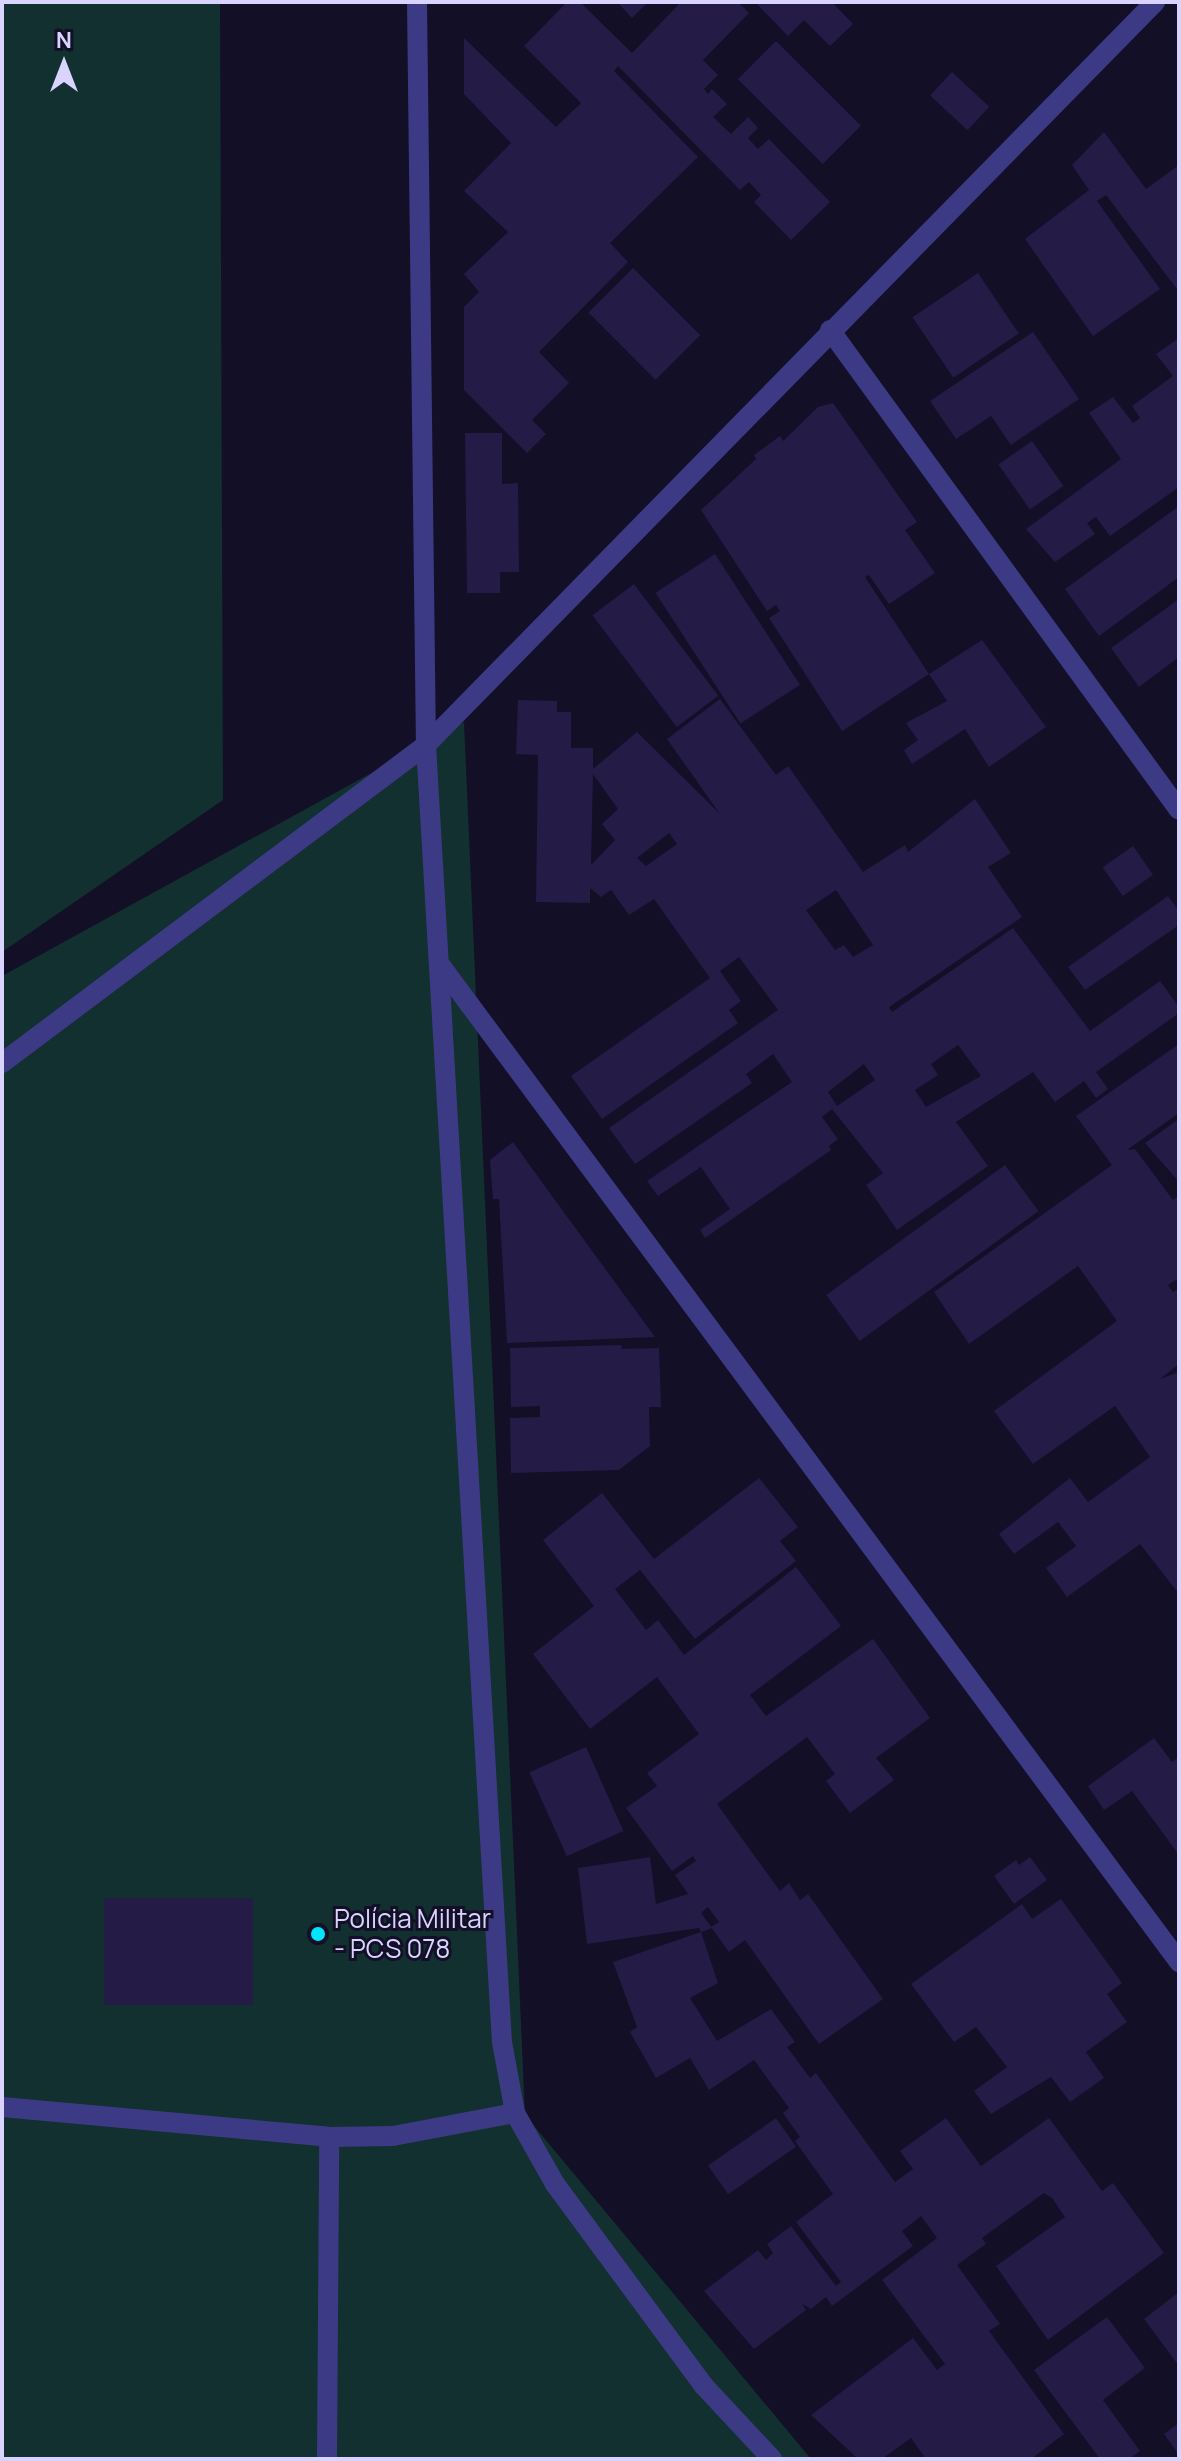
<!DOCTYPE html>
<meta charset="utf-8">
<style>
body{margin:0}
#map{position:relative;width:1181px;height:2461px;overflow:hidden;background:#130f26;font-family:Manrope,sans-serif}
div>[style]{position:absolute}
.green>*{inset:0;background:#12302f}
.building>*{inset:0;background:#241b47;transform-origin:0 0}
.service>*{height:20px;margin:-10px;padding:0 10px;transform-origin:10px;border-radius:10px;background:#3d3a85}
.minor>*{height:20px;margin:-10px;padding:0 10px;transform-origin:10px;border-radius:10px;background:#3d3a85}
.dots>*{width:22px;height:22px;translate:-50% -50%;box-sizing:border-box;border:4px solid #130f26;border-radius:50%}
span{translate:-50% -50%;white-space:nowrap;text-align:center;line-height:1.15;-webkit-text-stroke:6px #130f26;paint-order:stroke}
.poi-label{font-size:26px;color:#d9d4ff}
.left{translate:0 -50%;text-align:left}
.frame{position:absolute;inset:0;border:4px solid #d9d4ff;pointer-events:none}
.north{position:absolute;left:24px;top:24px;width:80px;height:80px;-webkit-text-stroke:6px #130f26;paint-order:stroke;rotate:0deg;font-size:22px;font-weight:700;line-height:32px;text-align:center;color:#d9d4ff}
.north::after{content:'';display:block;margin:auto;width:28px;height:36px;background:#d9d4ff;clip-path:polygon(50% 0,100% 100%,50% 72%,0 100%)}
</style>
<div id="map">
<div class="green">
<div style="clip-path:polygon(2px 2px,220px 2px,223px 800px,2px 952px)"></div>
<div style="clip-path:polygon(464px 722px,525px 2115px,811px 2459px,2px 2459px,2px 976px)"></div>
</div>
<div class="building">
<div style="clip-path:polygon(567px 2px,580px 2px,632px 53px,681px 2px,738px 2px,749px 13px,703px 60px,718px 75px,704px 89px,708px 94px,712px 89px,727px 104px,713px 117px,731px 134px,748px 117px,758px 128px,748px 138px,758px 149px,769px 139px,830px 202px,791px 240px,754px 202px,761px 195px,749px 182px,740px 190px,618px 66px,614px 71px,698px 157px,610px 243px,628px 262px,539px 352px,569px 383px,532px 420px,546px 434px,527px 453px,464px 390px,464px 307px,479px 292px,464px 274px,508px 232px,464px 191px,511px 143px,464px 94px,464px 38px,556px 127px,581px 103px,524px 46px)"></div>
<div style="clip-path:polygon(617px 2px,648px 2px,632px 18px)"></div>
<div style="clip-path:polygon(755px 2px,832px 2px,853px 24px,830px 46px,804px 20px,788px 36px)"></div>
<div style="left:776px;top:41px;width:120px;height:54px;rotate:45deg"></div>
<div style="left:952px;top:72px;width:51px;height:32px;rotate:43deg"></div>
<div style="clip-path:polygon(1104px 132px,1146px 189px,1179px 165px,1179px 292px,1106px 195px,1097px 201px,1160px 289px,1093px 336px,1025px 239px,1089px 190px,1072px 165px)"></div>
<div style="left:633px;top:268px;width:95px;height:63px;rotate:45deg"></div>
<div style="left:978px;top:273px;width:73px;height:79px;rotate:56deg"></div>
<div style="clip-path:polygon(1033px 332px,1079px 399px,1011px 445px,991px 416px,956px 439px,930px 401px)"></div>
<div style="clip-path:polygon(1179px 338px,1179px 487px,1110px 536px,1096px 517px,1087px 523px,1095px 534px,1055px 562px,1026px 529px,1121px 459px,1089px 413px,1113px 397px,1133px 423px,1140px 418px,1132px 406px,1173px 376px,1156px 354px)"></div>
<div style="clip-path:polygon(833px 403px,917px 522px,905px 530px,935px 573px,889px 604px,869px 575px,865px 577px,929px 674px,842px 731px,769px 618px,780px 611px,776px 605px,767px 611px,701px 510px,756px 459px,754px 455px,780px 436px,783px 441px,818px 407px)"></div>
<div style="clip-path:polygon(465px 433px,502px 433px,502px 484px,518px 483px,519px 572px,500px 572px,500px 593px,467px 593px)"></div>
<div style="left:1032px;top:441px;width:55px;height:41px;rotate:55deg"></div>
<div style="clip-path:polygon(1179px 506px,1179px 577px,1099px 636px,1065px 589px)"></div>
<div style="left:715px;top:554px;width:156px;height:71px;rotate:57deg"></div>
<div style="left:634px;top:584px;width:140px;height:52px;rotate:53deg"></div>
<div style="clip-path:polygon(1179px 599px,1179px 657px,1139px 687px,1111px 648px)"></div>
<div style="clip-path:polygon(982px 640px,1046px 727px,989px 767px,965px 729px,912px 764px,904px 750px,918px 740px,906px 723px,947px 701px,929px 674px)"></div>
<div style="clip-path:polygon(evenodd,720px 699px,776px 775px,788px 766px,863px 872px,905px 845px,908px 852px,975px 799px,1011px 853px,988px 867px,1022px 917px,889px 1007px,892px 1012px,1013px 928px,1090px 1031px,1160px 981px,1179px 1007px,1179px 1013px,1096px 1072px,1108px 1089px,1096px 1098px,1084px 1081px,1055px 1102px,1033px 1072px,956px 1122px,988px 1166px,897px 1230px,866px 1185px,883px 1173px,832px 1109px,822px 1117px,838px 1139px,829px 1146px,831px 1150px,705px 1238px,700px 1230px,730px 1209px,701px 1167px,658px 1196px,647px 1181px,792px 1082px,773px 1054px,746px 1074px,752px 1083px,635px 1164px,609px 1128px,778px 1010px,739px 957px,720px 971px,741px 1001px,729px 1010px,738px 1023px,602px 1119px,571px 1076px,710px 978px,654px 899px,629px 915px,611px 890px,601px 897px,590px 888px,590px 903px,536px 902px,538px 755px,516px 754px,518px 700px,557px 701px,557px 712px,571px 712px,571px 748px,593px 748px,593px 769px,637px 732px,720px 814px,667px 739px,720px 699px,593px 774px,618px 809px,602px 824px,615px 840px,591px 865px,593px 774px,720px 699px,669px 833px,677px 844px,646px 866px,637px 858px,669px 833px,720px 699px,836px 890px,873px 945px,853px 957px,844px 945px,835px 950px,806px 910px,836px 890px,720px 699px,958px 1045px,981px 1076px,926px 1107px,915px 1090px,938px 1075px,931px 1064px,958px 1045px,720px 699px,864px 1064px,875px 1080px,837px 1106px,828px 1092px,864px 1064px)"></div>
<div style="left:1133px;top:846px;width:35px;height:37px;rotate:55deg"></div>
<div style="clip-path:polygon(1168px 896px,1179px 911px,1179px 925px,1085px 990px,1068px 967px)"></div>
<div style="clip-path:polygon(1179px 1044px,1179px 1113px,1127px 1150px,1135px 1149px,1173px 1200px,1179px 1196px,1179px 1278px,1168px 1285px,1173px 1292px,1179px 1288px,1179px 1364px,1160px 1379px,1179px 1372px,1179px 1594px,1140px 1544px,1067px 1597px,1046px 1568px,1076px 1546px,1058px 1522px,1014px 1554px,999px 1534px,1070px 1478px,1088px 1502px,1150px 1457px,1115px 1406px,1033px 1464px,994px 1411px,1117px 1321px,1078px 1266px,969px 1344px,934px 1292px,1112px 1165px,1076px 1116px)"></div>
<div style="clip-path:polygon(1179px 1119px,1179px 1182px,1145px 1143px)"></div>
<div style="clip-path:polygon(513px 1142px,552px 1196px,655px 1337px,507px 1343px,499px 1199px,493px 1199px,490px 1160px)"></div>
<div style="left:1005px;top:1165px;width:57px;height:221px;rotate:54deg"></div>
<div style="clip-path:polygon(621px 1345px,622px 1349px,659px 1348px,661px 1407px,649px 1407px,650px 1446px,619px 1470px,511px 1473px,510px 1418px,540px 1417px,540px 1406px,511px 1407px,510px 1348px)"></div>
<div style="clip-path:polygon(759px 1478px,798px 1527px,780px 1541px,796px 1561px,695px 1639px,640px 1570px,615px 1589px,646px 1630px,658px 1620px,684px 1655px,796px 1567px,841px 1626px,750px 1695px,766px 1716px,873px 1639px,930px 1718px,876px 1758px,894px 1780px,850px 1813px,826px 1781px,835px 1774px,807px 1737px,717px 1804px,780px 1891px,789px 1883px,800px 1900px,808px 1894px,883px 1999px,819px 2044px,745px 1940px,729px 1952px,711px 1927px,719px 1922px,708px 1907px,701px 1913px,712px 1928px,701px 1932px,718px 1983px,690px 1998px,717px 2041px,771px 2009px,795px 2042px,787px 2047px,810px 2078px,816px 2073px,895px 2182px,913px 2169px,900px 2151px,946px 2118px,981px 2166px,1049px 2118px,1102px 2191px,1113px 2183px,1164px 2253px,1048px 2340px,996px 2266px,1065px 2217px,1052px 2198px,1044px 2193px,982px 2238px,986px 2244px,957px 2265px,1000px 2324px,989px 2331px,1064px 2434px,1031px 2459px,926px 2459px,911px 2438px,882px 2459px,858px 2459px,811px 2415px,913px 2338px,937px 2370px,945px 2364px,882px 2280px,937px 2238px,921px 2216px,902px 2231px,913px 2246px,832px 2306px,826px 2297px,811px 2309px,802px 2304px,806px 2310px,754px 2349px,704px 2291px,758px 2250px,766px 2260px,773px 2253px,767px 2244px,791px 2226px,836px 2286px,841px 2282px,796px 2222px,833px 2194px,795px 2141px,800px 2137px,783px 2113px,789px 2108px,754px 2060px,709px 2090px,690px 2058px,656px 2078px,630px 2032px,637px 2027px,613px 1962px,701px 1932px,699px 1928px,587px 1944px,578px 1868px,650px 1857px,656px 1904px,688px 1894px,675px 1875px,696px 1861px,693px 1856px,672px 1871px,626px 1808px,657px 1786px,647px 1773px,699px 1734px,657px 1677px,590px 1729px,533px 1654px,594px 1606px,543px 1540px,602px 1493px,654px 1559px)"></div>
<div style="clip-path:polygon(1154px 1738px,1172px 1762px,1179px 1757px,1179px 1855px,1132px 1791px,1104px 1810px,1088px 1786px)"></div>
<div style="left:586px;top:1747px;width:92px;height:62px;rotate:66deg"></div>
<div style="clip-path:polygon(1030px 1857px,1047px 1880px,1014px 1904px,994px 1876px,1016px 1860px,1019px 1865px)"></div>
<div style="left:104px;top:1898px;width:149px;height:107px"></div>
<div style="clip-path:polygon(1061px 1899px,1122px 1983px,1107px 1994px,1127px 2022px,1086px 2052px,1104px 2078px,1070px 2102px,1051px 2077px,991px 2114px,974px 2091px,1007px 2067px,976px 2027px,954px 2042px,911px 1984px,1022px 1904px,1032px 1919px)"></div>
<div style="left:776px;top:2118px;width:35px;height:83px;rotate:55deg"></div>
<div style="clip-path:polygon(1179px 2292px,1179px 2366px,1144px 2319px)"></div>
<div style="clip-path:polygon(1107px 2317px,1145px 2368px,1103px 2400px,1140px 2451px,1129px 2459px,1100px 2459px,1034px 2370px)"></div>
<div style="clip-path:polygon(1179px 2423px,1179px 2455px,1164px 2434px)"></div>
</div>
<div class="service">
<div style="left:2px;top:1063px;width:530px;rotate:-36.87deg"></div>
<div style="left:2px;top:2107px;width:328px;rotate:5.2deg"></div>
<div style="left:329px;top:2137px;width:64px;rotate:-0.9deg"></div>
<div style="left:393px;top:2136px;width:124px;rotate:-10.7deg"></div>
</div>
<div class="minor">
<div style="left:417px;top:2px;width:743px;rotate:89.31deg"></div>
<div style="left:426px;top:745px;width:1299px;rotate:86.65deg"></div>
<div style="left:502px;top:2042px;width:72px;rotate:79.6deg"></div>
<div style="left:515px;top:2113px;width:81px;rotate:60.6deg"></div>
<div style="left:555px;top:2184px;width:251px;rotate:53.6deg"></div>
<div style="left:704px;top:2386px;width:100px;rotate:47deg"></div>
<div style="left:830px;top:330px;width:593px;rotate:53.98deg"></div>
<div style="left:426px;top:745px;width:1041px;rotate:-45.54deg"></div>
<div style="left:441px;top:966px;width:1240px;rotate:53.46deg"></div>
<div style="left:327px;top:2459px;width:322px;rotate:-89.6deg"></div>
</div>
<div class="dots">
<div style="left:318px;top:1934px;background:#00e5ff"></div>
</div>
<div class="poi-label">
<span class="left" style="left:334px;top:1934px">Polícia Militar<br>- PCS 078</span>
</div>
<div class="frame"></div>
<div class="north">N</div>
</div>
